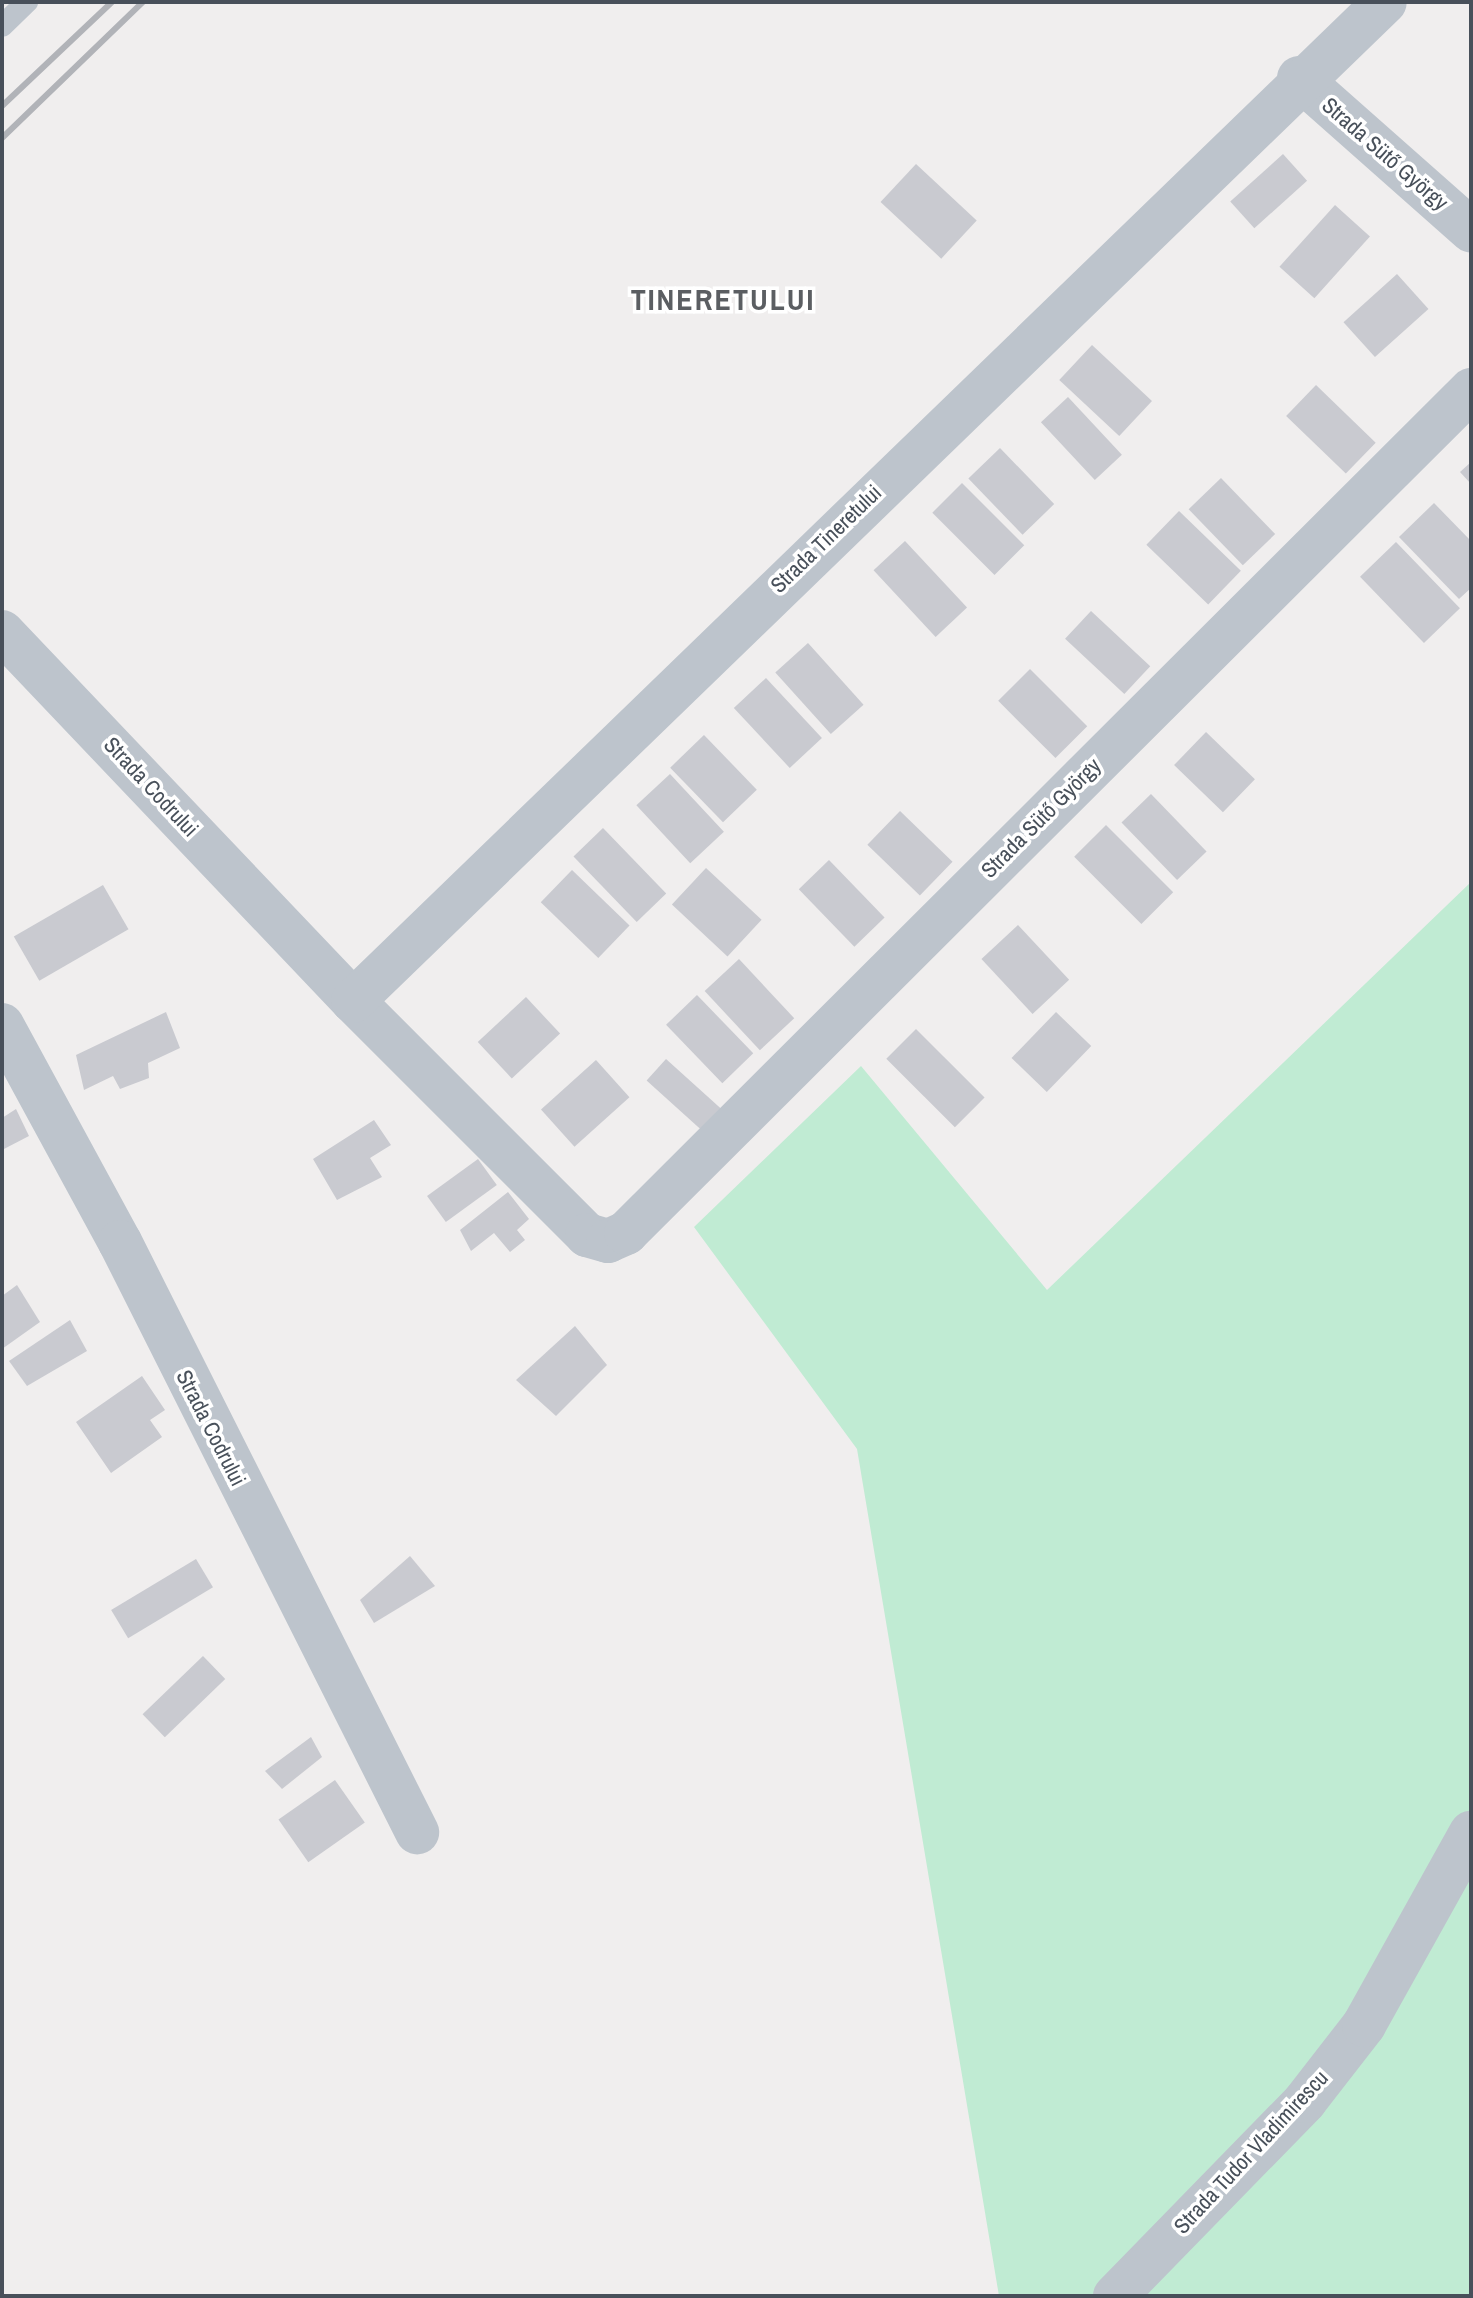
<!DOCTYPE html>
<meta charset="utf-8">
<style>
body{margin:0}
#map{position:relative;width:1473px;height:2298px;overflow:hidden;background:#f0eeee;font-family:"Archivo Narrow",sans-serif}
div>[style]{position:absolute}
.green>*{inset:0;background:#c0ebd3}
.building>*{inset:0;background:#c9cad0;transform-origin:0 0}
.service>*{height:22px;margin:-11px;padding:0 11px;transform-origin:11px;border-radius:11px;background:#bdc4cc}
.minor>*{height:44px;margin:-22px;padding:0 22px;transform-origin:22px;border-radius:22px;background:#bdc4cc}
.tertiary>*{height:44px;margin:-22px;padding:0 22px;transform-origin:22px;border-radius:22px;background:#bdc4cc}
.rail>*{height:6px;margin:-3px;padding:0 3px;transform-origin:3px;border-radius:3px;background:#b1b3b8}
span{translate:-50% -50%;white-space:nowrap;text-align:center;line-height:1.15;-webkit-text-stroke:7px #fff;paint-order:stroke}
.street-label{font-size:22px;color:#48505a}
.district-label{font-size:30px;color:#5b5e62;font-weight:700;letter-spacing:2px}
.frame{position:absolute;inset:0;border:4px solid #48505a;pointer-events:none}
</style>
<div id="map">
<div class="green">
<div style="clip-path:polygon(1471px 882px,1471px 2296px,999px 2296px,857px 1449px,694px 1227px,861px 1066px,1047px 1290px)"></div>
</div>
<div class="building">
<div style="left:1283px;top:154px;width:36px;height:71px;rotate:48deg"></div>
<div style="left:916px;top:164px;width:83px;height:52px;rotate:43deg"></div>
<div style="left:1335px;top:205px;width:47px;height:83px;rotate:42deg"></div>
<div style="left:1397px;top:274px;width:47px;height:72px;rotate:48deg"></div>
<div style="left:1092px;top:345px;width:82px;height:48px;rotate:43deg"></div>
<div style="left:1316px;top:385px;width:83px;height:43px;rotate:44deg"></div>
<div style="left:1068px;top:397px;width:79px;height:37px;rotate:47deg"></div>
<div style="left:1000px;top:448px;width:78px;height:44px;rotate:46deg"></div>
<div style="clip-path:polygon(1471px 462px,1471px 484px,1460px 472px)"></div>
<div style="left:1221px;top:478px;width:78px;height:45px;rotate:46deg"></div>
<div style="left:962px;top:483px;width:88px;height:42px;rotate:45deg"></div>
<div style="clip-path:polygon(1434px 503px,1471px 541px,1471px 588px,1459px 599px,1399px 537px)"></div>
<div style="left:1179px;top:511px;width:86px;height:47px;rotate:44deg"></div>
<div style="left:905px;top:541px;width:91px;height:43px;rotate:47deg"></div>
<div style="left:1396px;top:542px;width:92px;height:50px;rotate:46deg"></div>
<div style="left:1091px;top:611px;width:81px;height:38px;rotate:43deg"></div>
<div style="left:808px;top:643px;width:83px;height:44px;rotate:48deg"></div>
<div style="left:1030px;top:669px;width:81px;height:45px;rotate:45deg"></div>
<div style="left:766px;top:678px;width:82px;height:44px;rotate:47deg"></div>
<div style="left:1206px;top:732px;width:68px;height:46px;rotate:44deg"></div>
<div style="left:704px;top:735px;width:76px;height:47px;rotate:46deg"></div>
<div style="left:670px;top:774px;width:79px;height:46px;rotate:47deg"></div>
<div style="left:1151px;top:794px;width:80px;height:41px;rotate:46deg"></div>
<div style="left:900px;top:811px;width:73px;height:47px;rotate:44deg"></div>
<div style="left:1106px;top:825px;width:95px;height:45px;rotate:45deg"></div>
<div style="left:603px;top:828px;width:91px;height:41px;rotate:46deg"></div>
<div style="left:829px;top:860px;width:80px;height:42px;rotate:46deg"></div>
<div style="left:706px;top:868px;width:76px;height:50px;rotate:43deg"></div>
<div style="left:572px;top:870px;width:80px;height:45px;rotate:44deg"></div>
<div style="left:103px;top:885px;width:51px;height:103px;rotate:60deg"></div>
<div style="left:1018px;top:925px;width:75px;height:50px;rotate:47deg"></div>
<div style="left:739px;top:959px;width:81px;height:47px;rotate:47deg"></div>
<div style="left:697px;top:995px;width:81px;height:43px;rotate:46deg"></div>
<div style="left:526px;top:997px;width:50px;height:66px;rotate:47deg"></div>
<div style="clip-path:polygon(166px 1012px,180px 1048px,148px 1063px,149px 1078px,120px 1089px,113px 1076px,84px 1090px,76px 1055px)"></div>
<div style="left:1056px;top:1012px;width:49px;height:64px;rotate:44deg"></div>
<div style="left:916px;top:1029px;width:97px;height:42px;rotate:45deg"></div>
<div style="left:666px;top:1059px;width:85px;height:29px;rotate:42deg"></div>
<div style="left:596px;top:1060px;width:50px;height:74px;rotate:48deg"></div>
<div style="clip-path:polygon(16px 1109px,29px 1136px,2px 1150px,2px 1118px)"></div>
<div style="clip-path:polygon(374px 1120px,391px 1145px,370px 1158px,382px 1177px,337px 1200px,313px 1159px)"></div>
<div style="left:478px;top:1159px;width:32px;height:63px;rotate:54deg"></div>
<div style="clip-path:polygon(508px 1192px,529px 1219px,517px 1230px,525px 1240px,510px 1252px,494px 1233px,471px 1251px,460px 1230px)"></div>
<div style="clip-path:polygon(17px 1285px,40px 1322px,2px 1349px,2px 1296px)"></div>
<div style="clip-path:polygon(70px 1320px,87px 1351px,27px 1386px,9px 1361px)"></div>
<div style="clip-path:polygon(575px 1326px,607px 1365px,556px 1416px,516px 1380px)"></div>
<div style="clip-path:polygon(142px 1376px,165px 1410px,150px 1420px,162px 1437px,111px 1473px,76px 1422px)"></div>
<div style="clip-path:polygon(410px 1556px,435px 1586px,374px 1623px,360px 1600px)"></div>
<div style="left:196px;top:1559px;width:33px;height:99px;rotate:59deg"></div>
<div style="left:203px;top:1656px;width:32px;height:84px;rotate:46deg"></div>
<div style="clip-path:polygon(311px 1737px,322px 1757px,282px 1789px,265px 1771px)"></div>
<div style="left:335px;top:1780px;width:52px;height:69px;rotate:55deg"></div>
</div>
<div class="service">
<div style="left:2px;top:26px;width:35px;rotate:-44deg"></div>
</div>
<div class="minor">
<div style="left:1299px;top:78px;width:230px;rotate:41.5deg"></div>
<div style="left:2px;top:632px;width:509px;rotate:46.43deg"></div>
<div style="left:353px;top:1001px;width:331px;rotate:45deg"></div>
<div style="left:587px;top:1235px;width:22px;rotate:16deg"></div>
<div style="left:608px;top:1241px;width:20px;rotate:-24deg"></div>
<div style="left:626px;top:1233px;width:1194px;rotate:-44.93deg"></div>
<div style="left:353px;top:1001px;width:1436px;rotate:-44.07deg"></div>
<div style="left:2px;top:1025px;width:247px;rotate:61.5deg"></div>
<div style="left:120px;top:1242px;width:661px;rotate:63.28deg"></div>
</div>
<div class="tertiary">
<div style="left:1115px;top:2296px;width:272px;rotate:-45.7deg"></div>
<div style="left:1305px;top:2101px;width:96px;rotate:-52.2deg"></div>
<div style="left:1364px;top:2025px;width:220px;rotate:-60.9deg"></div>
</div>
<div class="rail">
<div style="left:2px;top:106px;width:151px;rotate:-43.4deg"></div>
<div style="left:2px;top:138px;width:196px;rotate:-44deg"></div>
</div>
<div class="street-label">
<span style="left:1385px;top:154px;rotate:41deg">Strada Sütő György</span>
<span style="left:826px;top:539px;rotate:-44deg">Strada Tineretului</span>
<span style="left:151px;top:787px;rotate:47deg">Strada Codrului</span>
<span style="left:1041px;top:818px;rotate:-45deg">Strada Sütő György</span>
<span style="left:211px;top:1428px;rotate:63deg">Strada Codrului</span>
<span style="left:1251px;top:2152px;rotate:-47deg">Strada Tudor Vladimirescu</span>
</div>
<div class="district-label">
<span style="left:723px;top:299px">TINERETULUI</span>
</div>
<div class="frame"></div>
</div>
